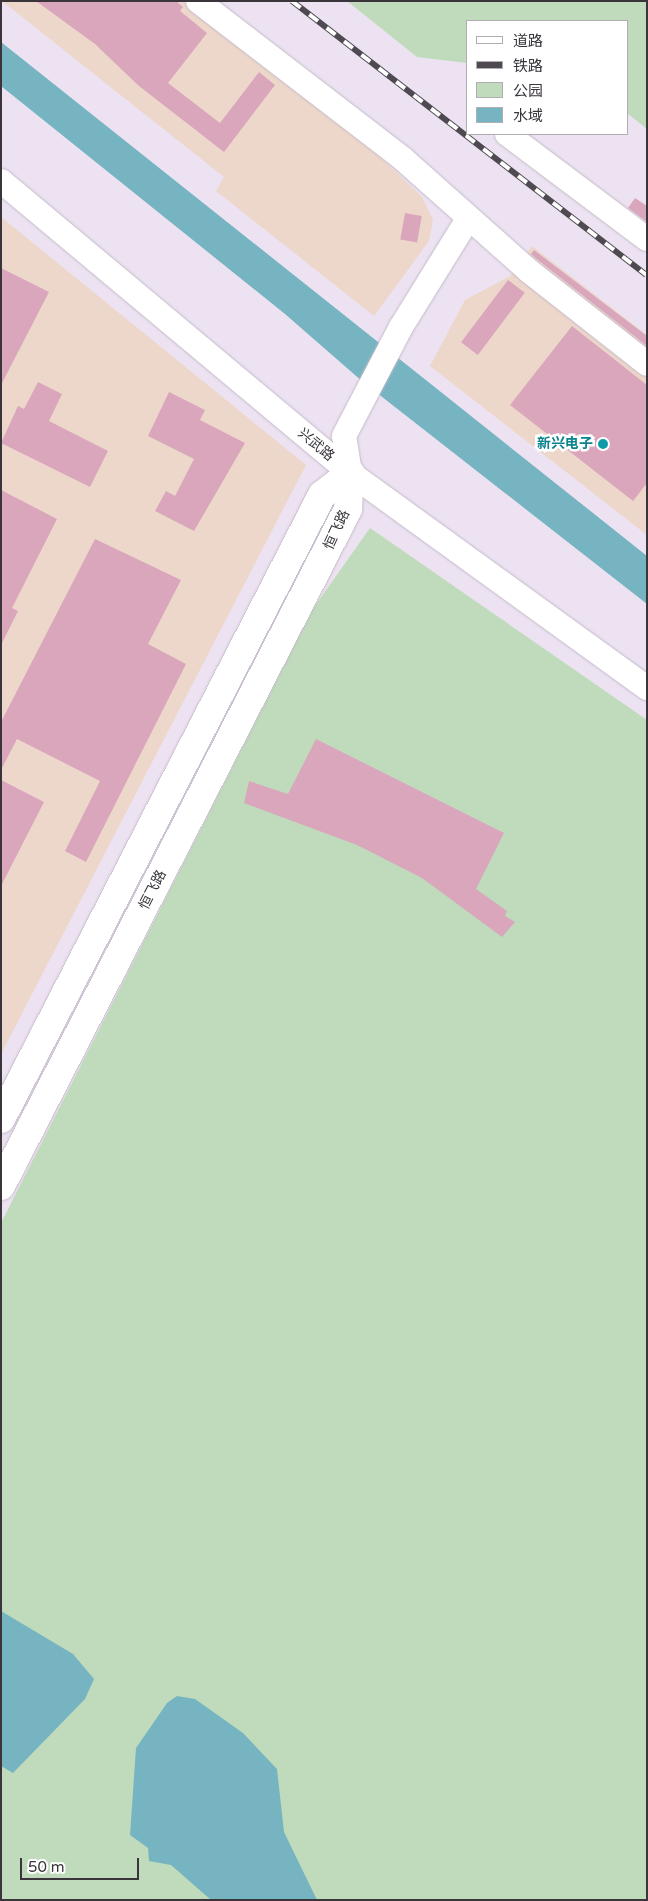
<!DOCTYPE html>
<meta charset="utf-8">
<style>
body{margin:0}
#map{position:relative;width:648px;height:1901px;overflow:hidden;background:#ece2f1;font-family:"Varela Round","Noto Sans SC",sans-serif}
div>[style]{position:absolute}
.industrial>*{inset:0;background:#edd7ca}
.green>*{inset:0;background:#bfdbbc}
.water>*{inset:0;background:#77b4c2}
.building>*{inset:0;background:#d9a6bc;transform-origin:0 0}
.roads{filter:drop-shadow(0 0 1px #c4bac9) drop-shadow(0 0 1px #c4bac9)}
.minor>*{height:24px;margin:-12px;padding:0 12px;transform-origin:12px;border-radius:12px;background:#fff}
.major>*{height:28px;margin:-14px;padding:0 14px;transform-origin:14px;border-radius:14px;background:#fff}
.rail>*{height:5.5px;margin-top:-2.75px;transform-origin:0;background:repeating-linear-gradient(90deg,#fff 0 11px,#4f4a51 0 22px);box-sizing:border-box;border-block:1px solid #4f4a51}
.dots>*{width:14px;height:14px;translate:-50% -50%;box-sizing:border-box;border:2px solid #fff;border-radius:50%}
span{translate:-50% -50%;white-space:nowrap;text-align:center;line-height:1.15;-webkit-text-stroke:5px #fff;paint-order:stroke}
.culture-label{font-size:14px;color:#0d838f;font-weight:700}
.right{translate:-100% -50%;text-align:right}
.street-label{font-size:14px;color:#39353b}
.frame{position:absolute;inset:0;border:2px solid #39353b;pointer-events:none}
.legend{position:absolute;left:466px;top:20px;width:162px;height:115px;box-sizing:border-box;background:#fff;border:1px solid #b0aeb1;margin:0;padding:6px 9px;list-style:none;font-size:15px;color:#39353b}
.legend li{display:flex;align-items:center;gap:10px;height:25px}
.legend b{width:25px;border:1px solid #b0aeb1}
.scale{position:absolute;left:20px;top:1858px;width:119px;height:22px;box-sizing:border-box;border:2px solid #39353b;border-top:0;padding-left:6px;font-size:15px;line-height:18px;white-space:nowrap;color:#39353b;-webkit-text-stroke:4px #fff;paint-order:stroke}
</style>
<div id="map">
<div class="industrial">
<div style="clip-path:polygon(2px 1px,186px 1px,372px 149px,422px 197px,433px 220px,429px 241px,374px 316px,216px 191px,224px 177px)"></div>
<div style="clip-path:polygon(1px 217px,306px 465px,1px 1054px)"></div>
<div style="clip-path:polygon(532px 246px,647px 335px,647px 535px,430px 366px,465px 300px,510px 276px)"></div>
</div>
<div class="green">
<div style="clip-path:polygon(347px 1px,647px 1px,647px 129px,627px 113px,627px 21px,467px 21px,467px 63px,417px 57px)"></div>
<div style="clip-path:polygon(370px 528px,647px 720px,647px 1900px,1px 1900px,1px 1223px,312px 610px)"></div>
</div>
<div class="water">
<div style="clip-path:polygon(1px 42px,647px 556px,647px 604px,363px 382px,285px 314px,1px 86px)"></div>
<div style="clip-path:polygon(1px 1611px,73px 1654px,94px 1679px,85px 1699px,13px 1773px,1px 1766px)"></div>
<div style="clip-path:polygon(177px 1696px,195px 1699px,243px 1733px,277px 1769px,284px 1832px,317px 1900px,211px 1900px,171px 1865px,149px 1861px,148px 1848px,130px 1835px,136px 1748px,167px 1703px)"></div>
</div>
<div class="building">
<div style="clip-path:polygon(36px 1px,176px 1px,183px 7px,180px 11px,207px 33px,168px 83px,220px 123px,259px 72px,275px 85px,224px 152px,139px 86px,95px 44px)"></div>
<div style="clip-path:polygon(635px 198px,647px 206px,647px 222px,628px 208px)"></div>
<div style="left:405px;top:213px;width:17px;height:27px;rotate:10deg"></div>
<div style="clip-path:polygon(534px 250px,647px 336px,647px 346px,538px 260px,531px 254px)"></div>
<div style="clip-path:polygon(1px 268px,49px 292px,1px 385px)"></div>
<div style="left:508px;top:280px;width:21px;height:78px;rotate:37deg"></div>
<div style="clip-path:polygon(572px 326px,647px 385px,647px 483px,633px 501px,510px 405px)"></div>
<div style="clip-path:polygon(38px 382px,62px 394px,49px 421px,108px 451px,90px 487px,1px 443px,18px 406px,24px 409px)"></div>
<div style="clip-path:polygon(169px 392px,205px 410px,200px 420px,245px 443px,194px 531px,155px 511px,166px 491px,175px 496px,194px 459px,148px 436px)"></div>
<div style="clip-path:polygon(1px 490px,57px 519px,12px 608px,18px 611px,1px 645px)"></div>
<div style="clip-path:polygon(95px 539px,181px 580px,148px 644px,186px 664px,86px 862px,65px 851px,100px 781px,17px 739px,1px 770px,1px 722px)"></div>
<div style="clip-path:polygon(316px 739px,504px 833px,476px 889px,507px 911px,505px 916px,515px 922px,502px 937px,422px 878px,357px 845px,244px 803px,249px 781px,288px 794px)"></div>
<div style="clip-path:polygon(1px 780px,44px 802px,1px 886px)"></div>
</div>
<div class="roads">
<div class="minor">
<div style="left:198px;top:1px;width:259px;rotate:37.6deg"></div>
<div style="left:403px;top:159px;width:169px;rotate:41.6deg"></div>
<div style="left:529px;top:271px;width:150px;rotate:38.2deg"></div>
<div style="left:507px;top:134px;width:175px;rotate:36.9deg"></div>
<div style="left:1px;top:181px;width:455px;rotate:39.9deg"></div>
<div style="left:350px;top:473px;width:367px;rotate:35.9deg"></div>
<div style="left:350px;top:473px;width:37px;rotate:-99deg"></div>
<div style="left:344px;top:436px;width:123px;rotate:-62.4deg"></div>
<div style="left:401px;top:327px;width:127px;rotate:-58.2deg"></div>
</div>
<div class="major">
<div style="left:1px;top:1119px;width:702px;rotate:-62.78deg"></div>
<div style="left:322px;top:495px;width:36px;rotate:-38deg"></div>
<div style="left:1px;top:1186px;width:761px;rotate:-62.86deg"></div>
<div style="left:348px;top:509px;width:36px;rotate:-87deg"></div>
</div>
</div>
<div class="rail">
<div style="left:292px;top:1px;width:448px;rotate:37.7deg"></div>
</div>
<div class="dots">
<div style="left:603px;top:444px;background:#0f9aa8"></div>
</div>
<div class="culture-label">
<span class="right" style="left:593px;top:444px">新兴电子</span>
</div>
<div class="street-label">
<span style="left:316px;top:445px;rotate:40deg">兴武路</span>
<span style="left:337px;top:530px;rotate:-65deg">恒飞路</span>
<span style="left:153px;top:890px;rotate:-63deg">恒飞路</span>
</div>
<div class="frame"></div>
<ul class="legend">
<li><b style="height:6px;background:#fff"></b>道路</li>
<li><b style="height:6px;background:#4f4a51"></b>铁路</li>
<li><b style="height:14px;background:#bfdbbc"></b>公园</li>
<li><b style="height:14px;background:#77b4c2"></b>水域</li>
</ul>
<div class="scale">50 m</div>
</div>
